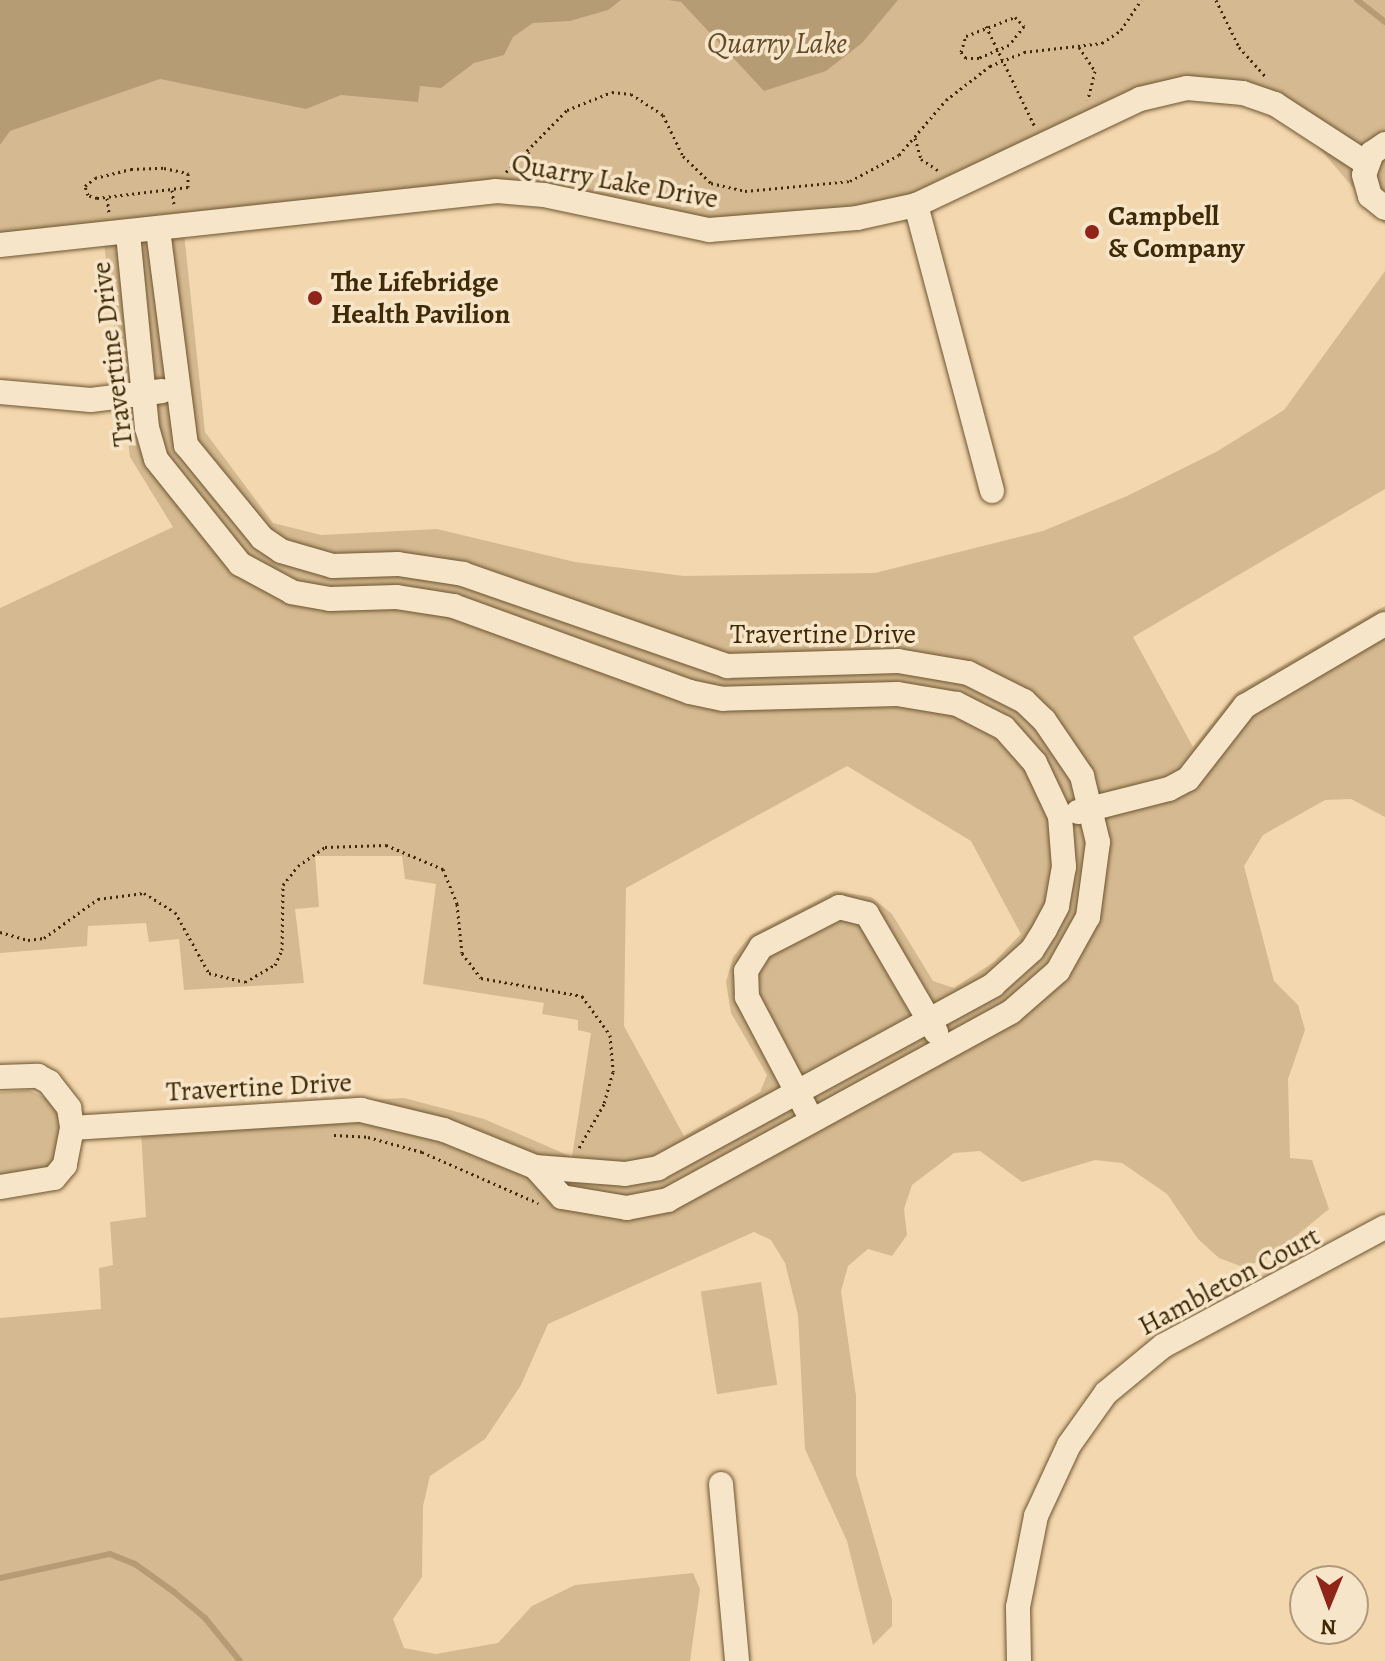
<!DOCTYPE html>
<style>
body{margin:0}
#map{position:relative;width:1385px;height:1661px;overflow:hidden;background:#f3d7ae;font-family:Alegreya,serif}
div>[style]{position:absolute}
.green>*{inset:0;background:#d5ba91;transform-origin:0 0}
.water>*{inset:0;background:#b69c75}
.stream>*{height:6px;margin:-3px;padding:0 3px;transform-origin:3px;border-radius:3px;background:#b69c75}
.path>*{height:3px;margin-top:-1.5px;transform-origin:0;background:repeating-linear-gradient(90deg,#402a05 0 2px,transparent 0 6px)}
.roads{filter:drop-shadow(0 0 2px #6d552f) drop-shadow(0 0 2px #6d552f)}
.minor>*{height:24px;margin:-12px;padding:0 12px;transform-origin:12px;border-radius:12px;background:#f7e5ca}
.dots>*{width:22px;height:22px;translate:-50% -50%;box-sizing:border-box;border:4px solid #f7e5ca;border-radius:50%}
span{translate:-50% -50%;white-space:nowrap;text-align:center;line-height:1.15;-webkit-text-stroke:7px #f7e5ca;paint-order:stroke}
.street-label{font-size:28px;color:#402a05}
.poi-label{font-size:28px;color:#402a05;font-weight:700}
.left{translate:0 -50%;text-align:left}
.water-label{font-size:30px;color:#634c27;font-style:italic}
.north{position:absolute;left:1289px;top:1565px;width:80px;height:80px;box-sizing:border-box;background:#f7e5ca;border:2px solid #ae9a7b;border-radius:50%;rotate:181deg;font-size:22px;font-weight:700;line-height:32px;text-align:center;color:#402a05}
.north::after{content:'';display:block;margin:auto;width:28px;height:36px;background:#8f2418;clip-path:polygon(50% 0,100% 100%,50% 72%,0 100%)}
</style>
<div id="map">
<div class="green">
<div style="clip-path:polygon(evenodd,0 0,1385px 0,1385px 225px,1303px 129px,1269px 109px,1211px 96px,1143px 108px,949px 203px,859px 228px,710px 239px,541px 203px,495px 199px,184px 233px,205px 432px,273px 523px,321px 535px,437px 529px,575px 562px,684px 576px,875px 573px,1043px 531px,1127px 496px,1216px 452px,1284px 410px,1385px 271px,1385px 489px,1133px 637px,1193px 747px,1237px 692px,1385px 606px,1385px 817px,1351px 799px,1325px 800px,1263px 835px,1244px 866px,1274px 981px,1298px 1005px,1305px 1030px,1288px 1079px,1290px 1158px,1312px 1160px,1329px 1209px,1269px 1258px,1243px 1267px,1219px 1258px,1198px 1239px,1167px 1194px,1122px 1163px,1095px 1160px,1022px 1182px,980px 1151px,954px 1153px,912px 1185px,904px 1209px,907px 1235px,892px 1256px,868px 1249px,848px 1266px,841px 1291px,856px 1396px,856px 1475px,892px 1600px,892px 1626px,873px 1645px,847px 1541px,805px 1449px,798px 1315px,785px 1263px,771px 1240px,754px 1232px,548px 1324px,521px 1385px,485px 1439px,430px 1476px,423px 1506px,422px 1577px,393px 1619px,404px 1648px,436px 1654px,498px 1643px,532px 1606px,575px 1585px,693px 1573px,700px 1589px,690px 1661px,0 1661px,0 1318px,101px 1309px,99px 1268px,113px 1265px,110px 1222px,146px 1217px,140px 1114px,404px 1098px,484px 1119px,572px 1157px,591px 1033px,578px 1030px,578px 1020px,542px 1014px,544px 1003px,423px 984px,436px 884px,405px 879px,402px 856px,315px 856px,319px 907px,295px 909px,304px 983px,184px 990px,179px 939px,149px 942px,146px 923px,88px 926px,87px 946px,0 953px,0 608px,173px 527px,130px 457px,104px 243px,0 254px,0 0,847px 766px,971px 841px,1021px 934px,994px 962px,954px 988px,933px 981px,892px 914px,871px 897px,835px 891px,751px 935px,733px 957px,726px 982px,731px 1013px,767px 1075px,760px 1092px,684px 1136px,624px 1026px,626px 888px,847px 766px)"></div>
<div style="clip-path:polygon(29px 1090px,54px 1102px,62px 1120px,52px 1170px,0 1177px,0 1092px)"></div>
<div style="left:761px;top:1282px;width:104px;height:61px;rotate:81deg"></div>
</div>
<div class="water">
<div style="clip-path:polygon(0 0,621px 0,608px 10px,570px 21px,533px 23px,513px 37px,504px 55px,474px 63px,441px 88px,420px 86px,418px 102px,341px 95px,306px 109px,160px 79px,10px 131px,0 145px)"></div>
<div style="clip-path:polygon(668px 0,898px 0,862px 43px,826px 71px,764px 91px,681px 2px)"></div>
</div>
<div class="stream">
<div style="left:1357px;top:0;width:36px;rotate:38deg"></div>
<div style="left:0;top:1578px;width:113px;rotate:-12.3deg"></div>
<div style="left:110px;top:1554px;width:27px;rotate:22deg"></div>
<div style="left:135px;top:1564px;width:48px;rotate:35.7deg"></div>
<div style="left:174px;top:1592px;width:40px;rotate:40deg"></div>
<div style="left:205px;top:1618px;width:55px;rotate:50.9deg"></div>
</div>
<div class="path">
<div style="left:1216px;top:0;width:52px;rotate:63.9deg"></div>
<div style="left:1239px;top:47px;width:39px;rotate:48deg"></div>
<div style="left:1015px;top:17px;width:13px;rotate:45deg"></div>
<div style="left:1024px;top:26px;width:24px;rotate:128deg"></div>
<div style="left:1009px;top:45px;width:33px;rotate:157deg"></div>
<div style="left:979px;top:58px;width:13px;rotate:180deg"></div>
<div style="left:966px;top:58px;width:8px;rotate:-130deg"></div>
<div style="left:961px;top:52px;width:17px;rotate:-73deg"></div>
<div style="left:966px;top:36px;width:53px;rotate:-21.2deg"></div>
<div style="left:986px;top:26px;width:112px;rotate:64.1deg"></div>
<div style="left:1079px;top:47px;width:29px;rotate:56deg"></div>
<div style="left:1095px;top:71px;width:30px;rotate:104deg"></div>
<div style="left:915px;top:138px;width:22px;rotate:74deg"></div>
<div style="left:921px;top:159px;width:20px;rotate:33deg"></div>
<div style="left:528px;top:152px;width:22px;rotate:63deg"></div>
<div style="left:164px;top:168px;width:25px;rotate:12deg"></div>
<div style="left:188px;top:173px;width:14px;rotate:90deg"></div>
<div style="left:188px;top:187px;width:92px;rotate:173.1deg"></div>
<div style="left:97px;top:198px;width:9px;rotate:-162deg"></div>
<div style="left:88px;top:195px;width:9px;rotate:-108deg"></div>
<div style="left:85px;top:186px;width:13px;rotate:-39deg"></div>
<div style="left:95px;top:178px;width:37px;rotate:-14deg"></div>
<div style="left:131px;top:169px;width:33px;rotate:-2deg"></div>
<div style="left:506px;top:172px;width:87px;rotate:-45.5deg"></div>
<div style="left:567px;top:110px;width:48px;rotate:-21.8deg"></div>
<div style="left:612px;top:92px;width:19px;rotate:6deg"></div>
<div style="left:631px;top:94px;width:38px;rotate:33deg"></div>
<div style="left:663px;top:115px;width:46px;rotate:64deg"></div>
<div style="left:683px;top:156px;width:39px;rotate:44deg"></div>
<div style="left:711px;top:183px;width:35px;rotate:13deg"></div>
<div style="left:745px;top:191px;width:105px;rotate:-5.4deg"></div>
<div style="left:850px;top:181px;width:55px;rotate:-28deg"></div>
<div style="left:899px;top:155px;width:72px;rotate:-49.5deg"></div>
<div style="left:946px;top:100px;width:56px;rotate:-37.7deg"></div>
<div style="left:990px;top:66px;width:37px;rotate:-22deg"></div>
<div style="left:1024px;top:52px;width:79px;rotate:-6.6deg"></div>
<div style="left:1102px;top:43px;width:23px;rotate:-34deg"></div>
<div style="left:1121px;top:30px;width:36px;rotate:-56deg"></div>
<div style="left:172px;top:190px;width:15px;rotate:82deg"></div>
<div style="left:107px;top:198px;width:15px;rotate:82deg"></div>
<div style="left:0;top:932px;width:29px;rotate:16deg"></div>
<div style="left:28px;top:940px;width:16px;rotate:-7deg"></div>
<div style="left:44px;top:938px;width:67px;rotate:-35.8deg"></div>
<div style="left:98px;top:899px;width:46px;rotate:-7.4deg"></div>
<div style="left:144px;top:893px;width:36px;rotate:32deg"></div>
<div style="left:175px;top:912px;width:70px;rotate:60.9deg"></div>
<div style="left:209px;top:973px;width:37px;rotate:14deg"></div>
<div style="left:245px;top:982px;width:34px;rotate:-30deg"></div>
<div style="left:275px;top:965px;width:17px;rotate:-65deg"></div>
<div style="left:282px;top:950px;width:65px;rotate:-89.1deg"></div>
<div style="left:283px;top:885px;width:24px;rotate:-52deg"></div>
<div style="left:298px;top:866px;width:33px;rotate:-35deg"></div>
<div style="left:325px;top:847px;width:61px;rotate:-1.9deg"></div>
<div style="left:386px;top:845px;width:62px;rotate:22.8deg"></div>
<div style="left:443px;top:869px;width:38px;rotate:68deg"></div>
<div style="left:457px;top:904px;width:49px;rotate:84.2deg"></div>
<div style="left:462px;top:953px;width:31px;rotate:53deg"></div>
<div style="left:481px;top:978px;width:103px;rotate:10.1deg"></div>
<div style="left:582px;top:996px;width:48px;rotate:54.3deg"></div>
<div style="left:610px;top:1035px;width:37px;rotate:85deg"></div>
<div style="left:613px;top:1072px;width:33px;rotate:106deg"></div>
<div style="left:604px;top:1104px;width:51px;rotate:119.6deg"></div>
<div style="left:334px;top:1135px;width:34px;rotate:3deg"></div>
<div style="left:368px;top:1137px;width:56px;rotate:15.5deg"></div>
<div style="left:422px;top:1152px;width:127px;rotate:23.7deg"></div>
</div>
<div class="roads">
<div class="minor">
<div style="left:1385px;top:144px;width:16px;rotate:145deg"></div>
<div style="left:1372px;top:153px;width:23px;rotate:110deg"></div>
<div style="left:1364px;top:175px;width:22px;rotate:74deg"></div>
<div style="left:1370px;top:196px;width:19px;rotate:39deg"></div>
<div style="left:916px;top:205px;width:296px;rotate:75.1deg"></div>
<div style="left:158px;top:230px;width:217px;rotate:82.6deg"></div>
<div style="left:186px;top:445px;width:120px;rotate:50.7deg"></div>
<div style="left:262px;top:538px;width:23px;rotate:34deg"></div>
<div style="left:281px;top:551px;width:54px;rotate:16.1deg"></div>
<div style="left:333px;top:566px;width:65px;rotate:-1.8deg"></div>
<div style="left:398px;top:564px;width:66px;rotate:8.7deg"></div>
<div style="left:463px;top:574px;width:280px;rotate:19.2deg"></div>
<div style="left:727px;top:666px;width:171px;rotate:-1.7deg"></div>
<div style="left:898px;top:661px;width:71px;rotate:9.7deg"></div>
<div style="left:968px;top:673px;width:63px;rotate:26.6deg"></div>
<div style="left:1024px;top:701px;width:28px;rotate:44deg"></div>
<div style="left:1044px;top:720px;width:68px;rotate:55.8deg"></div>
<div style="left:1082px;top:776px;width:68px;rotate:76.4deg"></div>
<div style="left:1098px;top:842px;width:76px;rotate:97.6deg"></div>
<div style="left:1088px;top:917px;width:62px;rotate:119.1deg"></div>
<div style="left:1058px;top:971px;width:62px;rotate:138.9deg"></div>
<div style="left:1011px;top:1012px;width:391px;rotate:151.3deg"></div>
<div style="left:668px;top:1200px;width:42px;rotate:169deg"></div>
<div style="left:627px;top:1208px;width:66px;rotate:-170.4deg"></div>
<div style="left:562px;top:1197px;width:40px;rotate:-132deg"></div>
<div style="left:0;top:245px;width:498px;rotate:-6.2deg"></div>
<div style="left:495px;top:191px;width:49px;rotate:4.7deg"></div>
<div style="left:544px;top:195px;width:169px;rotate:12deg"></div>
<div style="left:709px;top:230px;width:148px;rotate:-4.6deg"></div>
<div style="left:857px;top:218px;width:60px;rotate:-12.4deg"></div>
<div style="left:916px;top:205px;width:248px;rotate:-25.3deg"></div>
<div style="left:1140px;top:99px;width:48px;rotate:-13.2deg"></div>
<div style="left:1187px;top:88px;width:56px;rotate:5.1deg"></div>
<div style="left:1243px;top:93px;width:34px;rotate:19deg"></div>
<div style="left:1275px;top:104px;width:108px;rotate:33deg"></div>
<div style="left:0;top:392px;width:91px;rotate:5deg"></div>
<div style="left:91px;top:400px;width:72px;rotate:-7.2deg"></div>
<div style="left:1078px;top:812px;width:94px;rotate:-14.2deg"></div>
<div style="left:1169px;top:789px;width:21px;rotate:-28deg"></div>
<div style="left:1188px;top:779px;width:93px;rotate:-52deg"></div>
<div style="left:1245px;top:706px;width:162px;rotate:-30.4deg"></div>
<div style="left:0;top:1077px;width:38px;rotate:-2deg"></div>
<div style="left:38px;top:1076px;width:13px;rotate:29deg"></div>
<div style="left:49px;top:1082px;width:33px;rotate:52deg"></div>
<div style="left:69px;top:1108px;width:20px;rotate:81deg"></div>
<div style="left:72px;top:1128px;width:38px;rotate:101deg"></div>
<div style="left:65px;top:1165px;width:17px;rotate:130deg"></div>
<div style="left:54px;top:1178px;width:55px;rotate:170.5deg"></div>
<div style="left:806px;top:1109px;width:127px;rotate:-117.8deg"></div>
<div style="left:747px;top:997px;width:26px;rotate:-92deg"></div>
<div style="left:746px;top:971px;width:28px;rotate:-58deg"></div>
<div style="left:761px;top:947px;width:88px;rotate:-27.1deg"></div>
<div style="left:839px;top:907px;width:29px;rotate:14deg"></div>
<div style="left:867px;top:914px;width:137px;rotate:59.7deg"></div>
<div style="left:72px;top:1128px;width:290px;rotate:-3.6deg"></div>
<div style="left:361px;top:1110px;width:85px;rotate:13.5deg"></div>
<div style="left:444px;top:1130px;width:98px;rotate:22.1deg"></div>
<div style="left:535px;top:1167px;width:90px;rotate:4.4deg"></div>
<div style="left:625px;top:1174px;width:34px;rotate:-10deg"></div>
<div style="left:658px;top:1168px;width:382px;rotate:-28.6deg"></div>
<div style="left:993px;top:985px;width:52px;rotate:-41.9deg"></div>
<div style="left:1032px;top:950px;width:25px;rotate:-58deg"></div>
<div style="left:1045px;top:929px;width:26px;rotate:-62deg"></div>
<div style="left:1057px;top:906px;width:40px;rotate:-80deg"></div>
<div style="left:1064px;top:867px;width:51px;rotate:-94.5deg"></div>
<div style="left:1060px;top:816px;width:59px;rotate:-115.3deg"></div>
<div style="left:1035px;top:763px;width:47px;rotate:-131.5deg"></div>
<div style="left:1004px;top:728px;width:53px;rotate:-152.9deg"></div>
<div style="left:957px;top:704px;width:61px;rotate:-170.5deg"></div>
<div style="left:897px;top:694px;width:174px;rotate:178.4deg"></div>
<div style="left:723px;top:699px;width:34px;rotate:-168deg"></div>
<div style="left:690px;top:692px;width:251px;rotate:-160deg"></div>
<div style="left:454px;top:606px;width:59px;rotate:-171.2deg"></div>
<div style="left:396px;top:597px;width:66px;rotate:178.3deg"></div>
<div style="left:330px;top:599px;width:39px;rotate:-170deg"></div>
<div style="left:292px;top:592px;width:59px;rotate:-151.7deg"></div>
<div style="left:240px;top:564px;width:134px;rotate:-128.7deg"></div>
<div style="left:156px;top:459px;width:32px;rotate:-106deg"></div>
<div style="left:147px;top:428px;width:196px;rotate:-95.6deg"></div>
<div style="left:721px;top:1484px;width:178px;rotate:84.8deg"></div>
<div style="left:1019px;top:1661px;width:54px;rotate:-91.1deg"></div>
<div style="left:1018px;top:1607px;width:93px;rotate:-78.8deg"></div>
<div style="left:1036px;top:1516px;width:78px;rotate:-65.1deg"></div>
<div style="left:1069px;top:1445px;width:64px;rotate:-54.6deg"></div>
<div style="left:1106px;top:1393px;width:74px;rotate:-39.5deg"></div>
<div style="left:1163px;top:1346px;width:252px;rotate:-28.2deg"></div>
</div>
</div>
<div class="dots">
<div style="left:1092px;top:232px;background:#8f2418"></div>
<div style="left:315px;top:298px;background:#8f2418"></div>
</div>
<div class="street-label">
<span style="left:615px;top:181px;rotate:10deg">Quarry Lake Drive</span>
<span style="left:112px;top:354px;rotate:-97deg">Travertine Drive</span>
<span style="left:823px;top:634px">Travertine Drive</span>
<span style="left:259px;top:1087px;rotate:-3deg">Travertine Drive</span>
<span style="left:1229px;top:1281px;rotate:-28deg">Hambleton Court</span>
</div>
<div class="poi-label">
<span class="left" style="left:1108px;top:232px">Campbell<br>&amp; Company</span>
<span class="left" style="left:331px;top:298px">The Lifebridge<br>Health Pavilion</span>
</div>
<div class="water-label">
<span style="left:777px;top:43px">Quarry Lake</span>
</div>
<div class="north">N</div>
</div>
